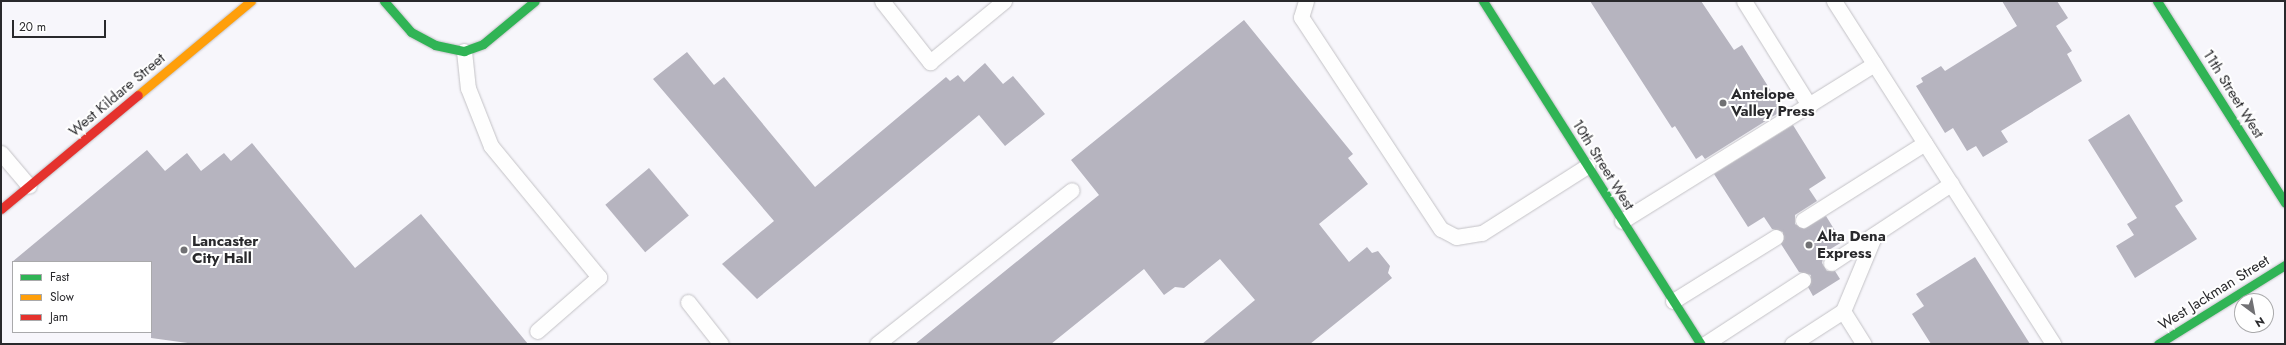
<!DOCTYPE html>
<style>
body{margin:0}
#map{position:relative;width:2286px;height:345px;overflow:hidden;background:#f7f6fb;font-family:Jost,sans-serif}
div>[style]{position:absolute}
.building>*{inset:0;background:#b6b4bf;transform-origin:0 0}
.roads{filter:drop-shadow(0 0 1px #c3c2c6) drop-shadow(0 0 1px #c3c2c6)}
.lane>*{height:15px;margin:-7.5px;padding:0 7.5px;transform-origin:7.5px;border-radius:7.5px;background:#fefefe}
.fast>*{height:9px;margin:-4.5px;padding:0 4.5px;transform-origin:4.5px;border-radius:4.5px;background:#30b455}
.slow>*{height:9px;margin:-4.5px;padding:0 4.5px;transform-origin:4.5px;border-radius:4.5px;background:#ff9f0a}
.jam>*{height:9px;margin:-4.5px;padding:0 4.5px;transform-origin:4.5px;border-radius:4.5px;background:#e5322d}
.dots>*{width:11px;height:11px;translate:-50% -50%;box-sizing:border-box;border:2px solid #fff;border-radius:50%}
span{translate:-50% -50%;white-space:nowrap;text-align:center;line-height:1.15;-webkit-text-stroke:4px #fff;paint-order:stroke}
.poi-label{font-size:15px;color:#29292c;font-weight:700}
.left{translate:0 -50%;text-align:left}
.street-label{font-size:15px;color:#29292c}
.frame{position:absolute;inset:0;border:2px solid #29292c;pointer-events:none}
.legend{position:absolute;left:12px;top:261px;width:140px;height:72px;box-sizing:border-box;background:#fff;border:1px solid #a9a9ab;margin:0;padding:5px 7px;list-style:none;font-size:12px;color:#29292c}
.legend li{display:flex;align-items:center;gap:8px;height:20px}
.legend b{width:20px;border:1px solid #a9a9ab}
.north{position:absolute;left:2234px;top:293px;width:40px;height:40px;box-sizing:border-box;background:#fff;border:1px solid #a9a9ab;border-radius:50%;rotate:148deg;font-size:11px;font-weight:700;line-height:16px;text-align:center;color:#29292c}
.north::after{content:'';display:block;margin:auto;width:14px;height:18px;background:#717174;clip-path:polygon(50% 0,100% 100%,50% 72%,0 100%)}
.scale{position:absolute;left:12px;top:20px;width:94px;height:18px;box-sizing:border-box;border:2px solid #29292c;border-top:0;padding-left:5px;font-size:12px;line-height:14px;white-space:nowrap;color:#29292c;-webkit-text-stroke:3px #fff;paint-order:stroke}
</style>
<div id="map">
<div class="building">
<div style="clip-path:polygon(1590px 1px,1701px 1px,1734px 50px,1742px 45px,1783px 110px,1705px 159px,1702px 155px,1696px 159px,1675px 126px,1672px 128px)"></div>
<div style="clip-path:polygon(2002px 1px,2057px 1px,2068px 18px,2056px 26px,2072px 51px,2067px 54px,2082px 81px,2001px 131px,2008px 142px,1983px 157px,1976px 146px,1967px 151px,1953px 128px,1945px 133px,1916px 86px,1923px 82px,1921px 78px,1941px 66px,1945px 71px,2017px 26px)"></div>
<div style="clip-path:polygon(1244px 20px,1353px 154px,1348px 158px,1368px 184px,1319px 224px,1349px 262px,1367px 247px,1372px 253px,1378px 251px,1390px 266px,1388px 273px,1392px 278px,1310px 344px,1202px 344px,1255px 300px,1220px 259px,1184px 288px,1175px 287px,1164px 295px,1144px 269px,1051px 344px,915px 344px,1099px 195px,1071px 160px)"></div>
<div style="clip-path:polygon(687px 52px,714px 85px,724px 77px,815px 187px,946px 77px,950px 81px,958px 75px,964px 82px,985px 63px,1003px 84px,1013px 76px,1045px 114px,1005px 146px,979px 115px,757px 299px,722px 264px,774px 221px,653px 79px)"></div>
<div style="clip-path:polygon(2129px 114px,2183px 201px,2175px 206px,2197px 239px,2135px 278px,2116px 246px,2134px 235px,2127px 224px,2137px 218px,2088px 140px)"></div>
<div style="clip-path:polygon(1793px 125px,1826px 178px,1809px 189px,1817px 201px,1795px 215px,1795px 224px,1804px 229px,1826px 216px,1842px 242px,1824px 253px,1822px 263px,1827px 271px,1835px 271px,1840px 279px,1813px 296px,1808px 287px,1811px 275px,1799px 272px,1781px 244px,1783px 232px,1772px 229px,1764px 217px,1748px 227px,1714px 174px)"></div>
<div style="clip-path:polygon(252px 143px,355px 268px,421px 214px,528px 344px,195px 344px,151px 338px,151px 262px,12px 262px,147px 150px,165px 171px,187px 153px,201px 171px,224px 153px,231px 161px)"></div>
<div style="left:649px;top:168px;width:62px;height:57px;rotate:50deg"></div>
<div style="clip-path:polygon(1975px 257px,2030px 344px,1931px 344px,1912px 314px,1924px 306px,1916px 294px)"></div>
</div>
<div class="roads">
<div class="lane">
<div style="left:882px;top:1px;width:78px;rotate:51.8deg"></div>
<div style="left:930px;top:62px;width:96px;rotate:-39.5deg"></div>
<div style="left:1306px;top:1px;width:17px;rotate:107deg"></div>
<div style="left:1301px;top:17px;width:254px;rotate:56.6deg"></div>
<div style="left:1441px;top:229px;width:17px;rotate:28deg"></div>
<div style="left:1456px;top:237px;width:26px;rotate:-9deg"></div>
<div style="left:1482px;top:233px;width:125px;rotate:-32.5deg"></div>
<div style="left:1744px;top:1px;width:123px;rotate:58deg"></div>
<div style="left:1834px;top:1px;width:407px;rotate:57.4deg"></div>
<div style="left:464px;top:51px;width:37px;rotate:84deg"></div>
<div style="left:468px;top:88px;width:62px;rotate:68.4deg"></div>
<div style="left:491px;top:146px;width:170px;rotate:50.5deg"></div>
<div style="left:599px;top:277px;width:82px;rotate:138.9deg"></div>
<div style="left:1px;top:153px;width:43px;rotate:49.7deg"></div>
<div style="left:1803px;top:220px;width:144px;rotate:-32.3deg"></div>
<div style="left:1622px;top:221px;width:297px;rotate:-31.9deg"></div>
<div style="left:1831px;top:263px;width:144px;rotate:-33.4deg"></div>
<div style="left:1673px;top:301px;width:121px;rotate:-31.9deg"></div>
<div style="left:688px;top:302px;width:53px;rotate:51.8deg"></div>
<div style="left:1843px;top:311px;width:83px;rotate:-67.4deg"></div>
<div style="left:877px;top:344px;width:248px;rotate:-38.3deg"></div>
<div style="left:1705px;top:344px;width:117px;rotate:-33.1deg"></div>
<div style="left:1792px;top:344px;width:61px;rotate:-32.9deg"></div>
<div style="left:1843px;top:311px;width:39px;rotate:58deg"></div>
</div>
<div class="fast">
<div style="left:384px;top:1px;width:41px;rotate:48.9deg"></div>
<div style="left:411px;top:32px;width:27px;rotate:28deg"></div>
<div style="left:435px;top:45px;width:30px;rotate:12deg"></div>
<div style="left:464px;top:51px;width:20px;rotate:-20deg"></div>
<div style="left:483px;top:44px;width:67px;rotate:-39.6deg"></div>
<div style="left:1483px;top:1px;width:406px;rotate:57.6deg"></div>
<div style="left:2157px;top:1px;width:239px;rotate:57.6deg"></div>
<div style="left:2158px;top:344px;width:150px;rotate:-31.9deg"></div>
</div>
<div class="slow">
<div style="left:138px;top:95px;width:147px;rotate:-39.8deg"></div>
</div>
<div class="jam">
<div style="left:1px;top:209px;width:178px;rotate:-39.8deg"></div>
</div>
</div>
<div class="dots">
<div style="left:1723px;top:103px;background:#717174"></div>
<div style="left:1809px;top:245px;background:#717174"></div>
<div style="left:184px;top:250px;background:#717174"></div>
</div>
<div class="poi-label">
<span class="left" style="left:1731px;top:103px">Antelope<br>Valley Press</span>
<span class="left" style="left:1817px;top:245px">Alta Dena<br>Express</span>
<span class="left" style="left:192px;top:250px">Lancaster<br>City Hall</span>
</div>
<div class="street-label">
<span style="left:2233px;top:94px;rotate:58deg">11th Street West</span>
<span style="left:117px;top:95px;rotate:-40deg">West Kildare Street</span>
<span style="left:1603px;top:165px;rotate:58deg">10th Street West</span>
<span style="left:2214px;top:293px;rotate:-32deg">West Jackman Street</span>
</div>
<div class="frame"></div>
<ul class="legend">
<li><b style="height:5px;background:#30b455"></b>Fast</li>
<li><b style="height:5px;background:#ff9f0a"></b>Slow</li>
<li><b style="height:5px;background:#e5322d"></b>Jam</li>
</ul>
<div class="north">N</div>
<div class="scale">20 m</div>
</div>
